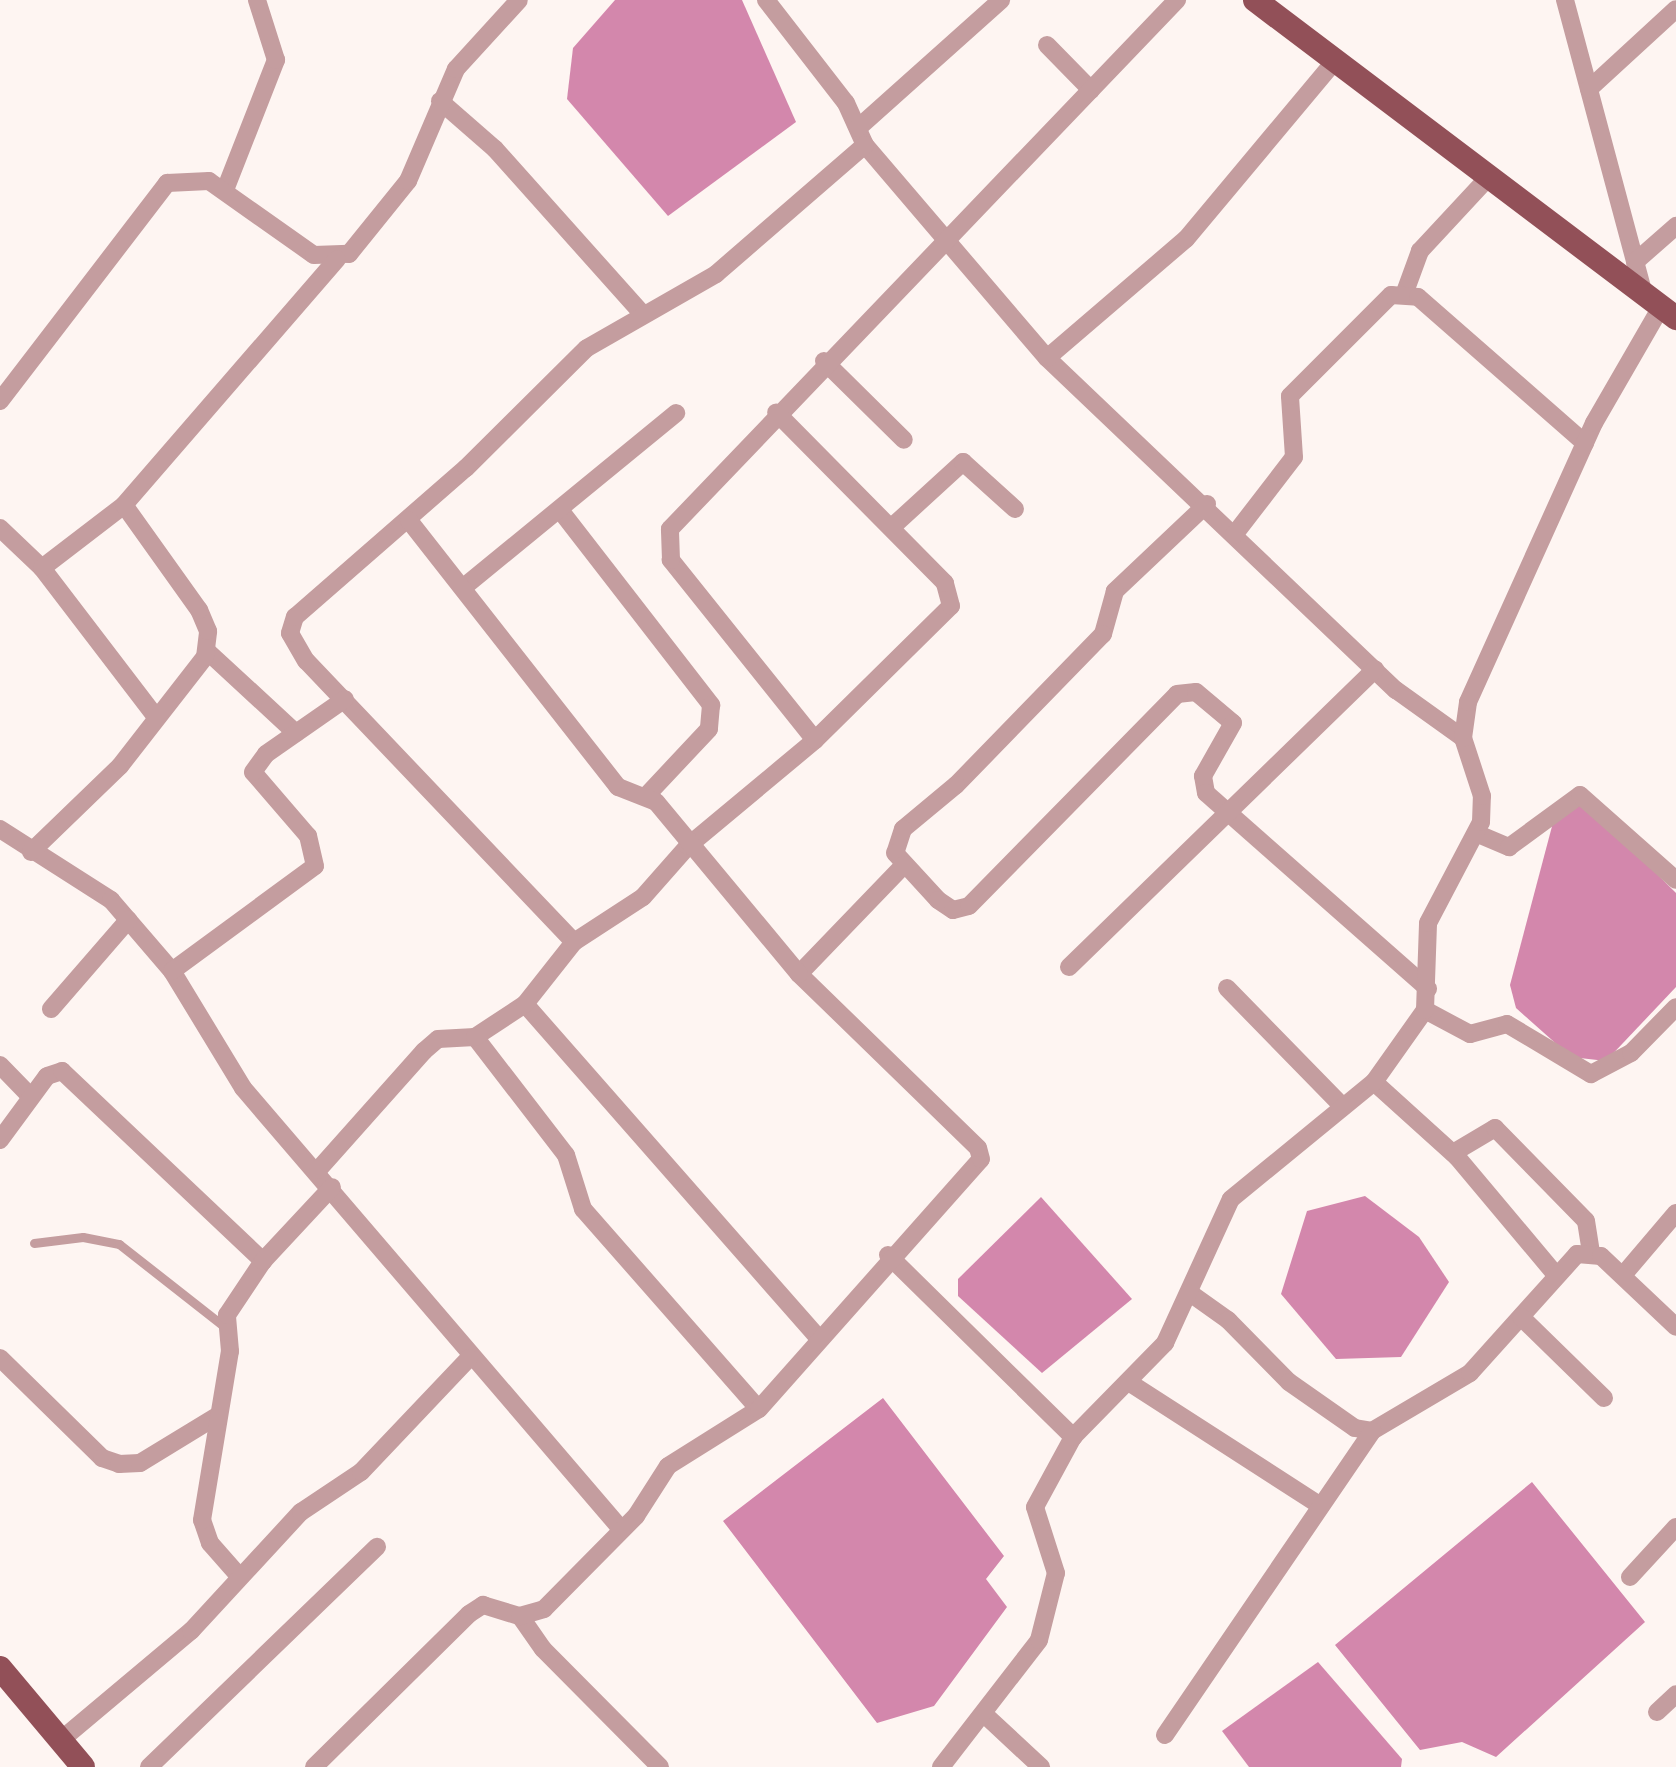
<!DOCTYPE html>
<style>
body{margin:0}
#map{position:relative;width:1676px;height:1767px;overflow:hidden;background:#fef5f2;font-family:"Roboto Condensed",sans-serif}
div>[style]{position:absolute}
.water>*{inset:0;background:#d387ac}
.service>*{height:9px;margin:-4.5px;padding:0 4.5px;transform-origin:4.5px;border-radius:4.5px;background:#c49d9f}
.minor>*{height:18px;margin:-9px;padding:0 9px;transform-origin:9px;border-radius:9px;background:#c49d9f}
.primary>*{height:24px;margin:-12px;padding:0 12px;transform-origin:12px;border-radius:12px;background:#925058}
span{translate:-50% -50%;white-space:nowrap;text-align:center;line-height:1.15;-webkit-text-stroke:7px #fef5f2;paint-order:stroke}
</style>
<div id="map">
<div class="water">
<div style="clip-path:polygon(615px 0,742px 0,796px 122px,668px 216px,567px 99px,573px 48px)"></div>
<div style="clip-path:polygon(1583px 801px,1676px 893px,1676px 987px,1606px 1061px,1571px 1057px,1516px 1008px,1510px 985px,1555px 815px)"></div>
<div style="clip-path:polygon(1365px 1196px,1419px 1237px,1449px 1282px,1401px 1357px,1336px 1359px,1281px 1294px,1307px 1211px)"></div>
<div style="clip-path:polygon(1041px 1197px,1132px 1299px,1042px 1373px,958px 1296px,958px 1279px)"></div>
<div style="clip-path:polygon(883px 1398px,1004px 1556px,986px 1579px,1007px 1607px,934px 1706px,877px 1723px,723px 1521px)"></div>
<div style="clip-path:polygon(1532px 1482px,1645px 1622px,1496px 1757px,1462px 1742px,1420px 1750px,1335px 1645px)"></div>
<div style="clip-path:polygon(1318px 1662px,1402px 1759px,1401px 1767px,1249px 1767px,1222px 1731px)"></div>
</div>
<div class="service">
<div style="left:34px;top:1243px;width:49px;rotate:-7deg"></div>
<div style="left:83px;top:1237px;width:37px;rotate:11deg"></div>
<div style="left:119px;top:1244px;width:136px;rotate:38.1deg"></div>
</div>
<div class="minor">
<div style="left:766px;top:0;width:130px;rotate:52.2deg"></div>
<div style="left:846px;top:103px;width:46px;rotate:65.7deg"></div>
<div style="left:865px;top:145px;width:280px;rotate:49.5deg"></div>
<div style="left:1047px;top:358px;width:482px;rotate:43.6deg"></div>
<div style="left:1396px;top:690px;width:82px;rotate:35.6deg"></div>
<div style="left:1565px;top:0;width:305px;rotate:75deg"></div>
<div style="left:1047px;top:45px;width:63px;rotate:45.6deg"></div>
<div style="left:1589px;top:89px;width:118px;rotate:-42.6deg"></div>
<div style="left:440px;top:101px;width:73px;rotate:41.1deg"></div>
<div style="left:495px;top:149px;width:217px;rotate:48.2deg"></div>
<div style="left:858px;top:128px;width:192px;rotate:-41.8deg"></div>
<div style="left:225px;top:190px;width:140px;rotate:-68.6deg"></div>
<div style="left:276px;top:60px;width:63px;rotate:-107.6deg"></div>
<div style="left:1635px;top:262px;width:55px;rotate:-41.3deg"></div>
<div style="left:1405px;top:292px;width:44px;rotate:-69.9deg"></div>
<div style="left:1420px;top:251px;width:97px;rotate:-47.1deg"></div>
<div style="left:1047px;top:358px;width:183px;rotate:-40.6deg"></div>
<div style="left:1186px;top:239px;width:232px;rotate:-50.1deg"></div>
<div style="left:824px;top:361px;width:112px;rotate:44.6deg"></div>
<div style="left:0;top:401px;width:275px;rotate:-52.5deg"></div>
<div style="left:167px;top:183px;width:42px;rotate:-2.7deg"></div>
<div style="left:209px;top:181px;width:128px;rotate:35.2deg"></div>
<div style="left:314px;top:255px;width:35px;rotate:-2deg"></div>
<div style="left:349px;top:254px;width:94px;rotate:-51.1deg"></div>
<div style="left:408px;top:181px;width:122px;rotate:-66.8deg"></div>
<div style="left:456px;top:69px;width:93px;rotate:-47.6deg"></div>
<div style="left:1207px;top:504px;width:127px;rotate:136.6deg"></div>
<div style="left:1115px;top:591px;width:45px;rotate:105.6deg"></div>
<div style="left:1103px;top:634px;width:211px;rotate:134.2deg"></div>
<div style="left:956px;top:785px;width:69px;rotate:140.3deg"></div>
<div style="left:903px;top:829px;width:25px;rotate:108deg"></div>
<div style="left:895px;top:853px;width:64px;rotate:47.5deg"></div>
<div style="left:938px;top:900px;width:18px;rotate:34deg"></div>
<div style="left:953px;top:910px;width:16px;rotate:-14deg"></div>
<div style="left:969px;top:906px;width:297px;rotate:-45.5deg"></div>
<div style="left:1177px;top:694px;width:19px;rotate:-6deg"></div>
<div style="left:1196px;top:692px;width:48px;rotate:40deg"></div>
<div style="left:1233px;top:723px;width:61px;rotate:119.5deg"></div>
<div style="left:1203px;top:776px;width:17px;rotate:80deg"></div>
<div style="left:1206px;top:793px;width:296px;rotate:41.4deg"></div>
<div style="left:560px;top:510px;width:247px;rotate:52.2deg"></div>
<div style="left:711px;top:705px;width:24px;rotate:95deg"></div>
<div style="left:709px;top:729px;width:91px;rotate:133.2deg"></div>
<div style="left:893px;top:526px;width:95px;rotate:-42.4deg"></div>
<div style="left:963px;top:462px;width:70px;rotate:42.1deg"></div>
<div style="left:0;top:528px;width:58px;rotate:43.6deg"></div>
<div style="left:42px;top:568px;width:188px;rotate:52.6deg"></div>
<div style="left:1234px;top:535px;width:98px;rotate:-52.4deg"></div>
<div style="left:1294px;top:457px;width:61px;rotate:-93.8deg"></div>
<div style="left:1290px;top:396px;width:143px;rotate:-45deg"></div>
<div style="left:1391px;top:295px;width:27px;rotate:4deg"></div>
<div style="left:1418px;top:297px;width:222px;rotate:41.2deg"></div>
<div style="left:42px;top:568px;width:103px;rotate:-37.5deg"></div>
<div style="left:124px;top:505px;width:325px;rotate:-49.1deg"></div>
<div style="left:465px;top:586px;width:273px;rotate:-39.3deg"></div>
<div style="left:207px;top:651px;width:121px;rotate:42.7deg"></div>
<div style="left:815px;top:740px;width:231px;rotate:-128.7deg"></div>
<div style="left:671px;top:560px;width:31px;rotate:-92deg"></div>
<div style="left:670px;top:529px;width:733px;rotate:-46.22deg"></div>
<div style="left:0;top:829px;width:132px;rotate:32.6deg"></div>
<div style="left:111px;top:900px;width:94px;rotate:49.3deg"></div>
<div style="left:172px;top:971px;width:137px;rotate:58.7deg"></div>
<div style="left:243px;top:1088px;width:581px;rotate:49.4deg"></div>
<div style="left:1478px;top:834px;width:34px;rotate:23deg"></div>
<div style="left:1509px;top:847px;width:88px;rotate:-36.2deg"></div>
<div style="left:1580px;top:795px;width:128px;rotate:41.5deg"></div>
<div style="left:31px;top:852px;width:124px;rotate:-44deg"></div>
<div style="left:120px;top:766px;width:138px;rotate:-52.1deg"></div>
<div style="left:205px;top:657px;width:26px;rotate:-83deg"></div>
<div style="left:208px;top:631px;width:23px;rotate:-113deg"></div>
<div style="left:199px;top:610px;width:129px;rotate:-125.5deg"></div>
<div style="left:574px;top:942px;width:388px;rotate:-133.6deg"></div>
<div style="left:306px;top:661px;width:32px;rotate:-120deg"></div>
<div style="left:290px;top:633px;width:17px;rotate:-73deg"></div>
<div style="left:295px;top:617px;width:227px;rotate:-41.1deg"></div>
<div style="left:466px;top:468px;width:170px;rotate:-44.8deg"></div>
<div style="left:587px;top:348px;width:149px;rotate:-29.8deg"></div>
<div style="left:716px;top:274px;width:197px;rotate:-40.9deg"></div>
<div style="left:1069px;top:967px;width:427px;rotate:-44.2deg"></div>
<div style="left:172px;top:971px;width:177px;rotate:-36.3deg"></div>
<div style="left:315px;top:866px;width:31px;rotate:-103deg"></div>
<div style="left:308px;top:836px;width:84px;rotate:-130.7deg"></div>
<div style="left:253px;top:772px;width:22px;rotate:-54deg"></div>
<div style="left:266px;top:754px;width:96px;rotate:-34.8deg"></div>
<div style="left:799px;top:974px;width:151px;rotate:-46.1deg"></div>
<div style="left:1227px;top:988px;width:166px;rotate:45.7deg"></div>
<div style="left:525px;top:1004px;width:444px;rotate:48.7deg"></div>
<div style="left:51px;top:1009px;width:118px;rotate:-49.1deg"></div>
<div style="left:1425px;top:1010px;width:51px;rotate:28.1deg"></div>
<div style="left:1470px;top:1034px;width:38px;rotate:-15deg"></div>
<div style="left:1507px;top:1024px;width:98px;rotate:30.8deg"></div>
<div style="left:1591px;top:1074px;width:45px;rotate:-27.7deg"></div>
<div style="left:1631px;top:1053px;width:64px;rotate:-45.6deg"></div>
<div style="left:475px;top:1037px;width:149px;rotate:52.4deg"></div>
<div style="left:566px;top:1155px;width:57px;rotate:72.5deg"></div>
<div style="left:583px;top:1209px;width:266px;rotate:48.7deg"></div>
<div style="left:0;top:1065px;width:43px;rotate:45.9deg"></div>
<div style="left:1374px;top:1082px;width:112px;rotate:42.1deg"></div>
<div style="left:1457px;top:1157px;width:154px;rotate:50deg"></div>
<div style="left:0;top:1140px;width:79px;rotate:-53.7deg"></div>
<div style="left:47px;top:1076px;width:16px;rotate:-18deg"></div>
<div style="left:62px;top:1071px;width:277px;rotate:43.4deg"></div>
<div style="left:1453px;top:1153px;width:49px;rotate:-30.8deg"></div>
<div style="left:1495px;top:1128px;width:130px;rotate:45.6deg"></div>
<div style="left:1586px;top:1221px;width:30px;rotate:81deg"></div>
<div style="left:318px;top:1170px;width:159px;rotate:-48.3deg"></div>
<div style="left:424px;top:1051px;width:18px;rotate:-41deg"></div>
<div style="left:438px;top:1039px;width:37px;rotate:-3deg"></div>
<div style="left:475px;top:1037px;width:60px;rotate:-33.4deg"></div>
<div style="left:525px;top:1004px;width:79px;rotate:-51.7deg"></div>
<div style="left:574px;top:942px;width:82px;rotate:-33.1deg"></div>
<div style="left:643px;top:897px;width:68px;rotate:-48.6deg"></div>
<div style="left:688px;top:846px;width:165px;rotate:-39.8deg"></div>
<div style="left:815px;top:740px;width:191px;rotate:-44.6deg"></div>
<div style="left:951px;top:606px;width:24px;rotate:-105deg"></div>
<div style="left:945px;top:583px;width:240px;rotate:-134.7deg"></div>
<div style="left:888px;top:1255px;width:260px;rotate:44.5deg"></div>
<div style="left:1624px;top:1274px;width:80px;rotate:-49.6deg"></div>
<div style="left:1190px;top:1293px;width:47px;rotate:35.4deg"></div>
<div style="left:1228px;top:1320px;width:87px;rotate:45.5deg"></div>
<div style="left:1289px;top:1382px;width:80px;rotate:34.9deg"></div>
<div style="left:1355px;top:1428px;width:17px;rotate:10deg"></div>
<div style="left:1372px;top:1431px;width:114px;rotate:-30.6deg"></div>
<div style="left:1470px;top:1373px;width:160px;rotate:-48deg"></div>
<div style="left:1577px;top:1254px;width:24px;rotate:5deg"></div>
<div style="left:1601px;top:1256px;width:103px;rotate:43.4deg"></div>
<div style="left:1521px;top:1317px;width:116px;rotate:44.3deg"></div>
<div style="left:0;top:1358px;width:143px;rotate:44.4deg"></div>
<div style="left:102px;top:1458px;width:18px;rotate:19deg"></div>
<div style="left:119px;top:1464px;width:21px;rotate:-3deg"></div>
<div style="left:140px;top:1463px;width:90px;rotate:-31.4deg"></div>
<div style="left:1130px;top:1383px;width:227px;rotate:32.8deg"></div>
<div style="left:239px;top:1576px;width:44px;rotate:-131.3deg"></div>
<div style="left:210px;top:1543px;width:24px;rotate:-109deg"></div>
<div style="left:202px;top:1520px;width:171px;rotate:-80.6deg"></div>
<div style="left:230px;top:1351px;width:36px;rotate:-95deg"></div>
<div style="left:227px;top:1315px;width:65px;rotate:-56.3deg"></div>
<div style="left:263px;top:1261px;width:101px;rotate:-47deg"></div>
<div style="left:1630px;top:1577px;width:68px;rotate:-47.4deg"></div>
<div style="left:520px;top:1616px;width:40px;rotate:55.1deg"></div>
<div style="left:543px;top:1649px;width:166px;rotate:45.2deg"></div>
<div style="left:1657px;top:1712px;width:26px;rotate:-43deg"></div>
<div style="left:984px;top:1714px;width:78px;rotate:42.9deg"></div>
<div style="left:1165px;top:1735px;width:368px;rotate:-55.7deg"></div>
<div style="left:61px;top:1740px;width:170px;rotate:-40deg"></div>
<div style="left:191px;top:1631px;width:162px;rotate:-47.3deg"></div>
<div style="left:301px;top:1512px;width:72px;rotate:-33.7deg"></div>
<div style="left:361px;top:1472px;width:157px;rotate:-46.5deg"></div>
<div style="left:149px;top:1767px;width:317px;rotate:-44deg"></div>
<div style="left:314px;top:1767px;width:218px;rotate:-44.6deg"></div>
<div style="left:469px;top:1614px;width:17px;rotate:-33deg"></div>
<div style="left:483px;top:1605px;width:39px;rotate:17deg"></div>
<div style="left:520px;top:1616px;width:25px;rotate:-16deg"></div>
<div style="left:544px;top:1609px;width:131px;rotate:-45.3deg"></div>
<div style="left:636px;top:1516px;width:59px;rotate:-57.4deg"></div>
<div style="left:668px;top:1466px;width:107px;rotate:-32.1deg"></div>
<div style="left:759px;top:1409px;width:334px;rotate:-48.4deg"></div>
<div style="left:981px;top:1159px;width:11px;rotate:-105deg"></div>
<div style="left:978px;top:1148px;width:250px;rotate:-135.8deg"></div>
<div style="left:799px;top:974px;width:224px;rotate:-129.7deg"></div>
<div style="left:656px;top:802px;width:41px;rotate:-158.5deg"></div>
<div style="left:618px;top:787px;width:339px;rotate:-128.1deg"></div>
<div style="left:941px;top:1767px;width:160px;rotate:-52.3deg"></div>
<div style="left:1039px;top:1640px;width:69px;rotate:-75.8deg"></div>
<div style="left:1056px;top:1573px;width:69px;rotate:-107.7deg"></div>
<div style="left:1035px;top:1507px;width:80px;rotate:-61.5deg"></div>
<div style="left:1073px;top:1437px;width:132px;rotate:-45.6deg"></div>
<div style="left:1165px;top:1343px;width:158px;rotate:-65.4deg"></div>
<div style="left:1231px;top:1199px;width:185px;rotate:-39.3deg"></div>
<div style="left:1374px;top:1082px;width:88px;rotate:-54.7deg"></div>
<div style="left:1425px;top:1010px;width:87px;rotate:-88deg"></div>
<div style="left:1428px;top:923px;width:114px;rotate:-62.3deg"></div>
<div style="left:1481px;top:822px;width:26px;rotate:-88deg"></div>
<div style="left:1482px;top:796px;width:61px;rotate:-108.1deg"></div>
<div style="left:1463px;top:738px;width:36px;rotate:-82deg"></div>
<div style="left:1468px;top:702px;width:306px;rotate:-65.7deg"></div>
<div style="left:1594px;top:423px;width:134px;rotate:-60deg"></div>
</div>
<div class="primary">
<div style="left:1255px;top:0;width:528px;rotate:37.07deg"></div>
<div style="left:0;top:1668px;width:129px;rotate:50deg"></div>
</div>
</div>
